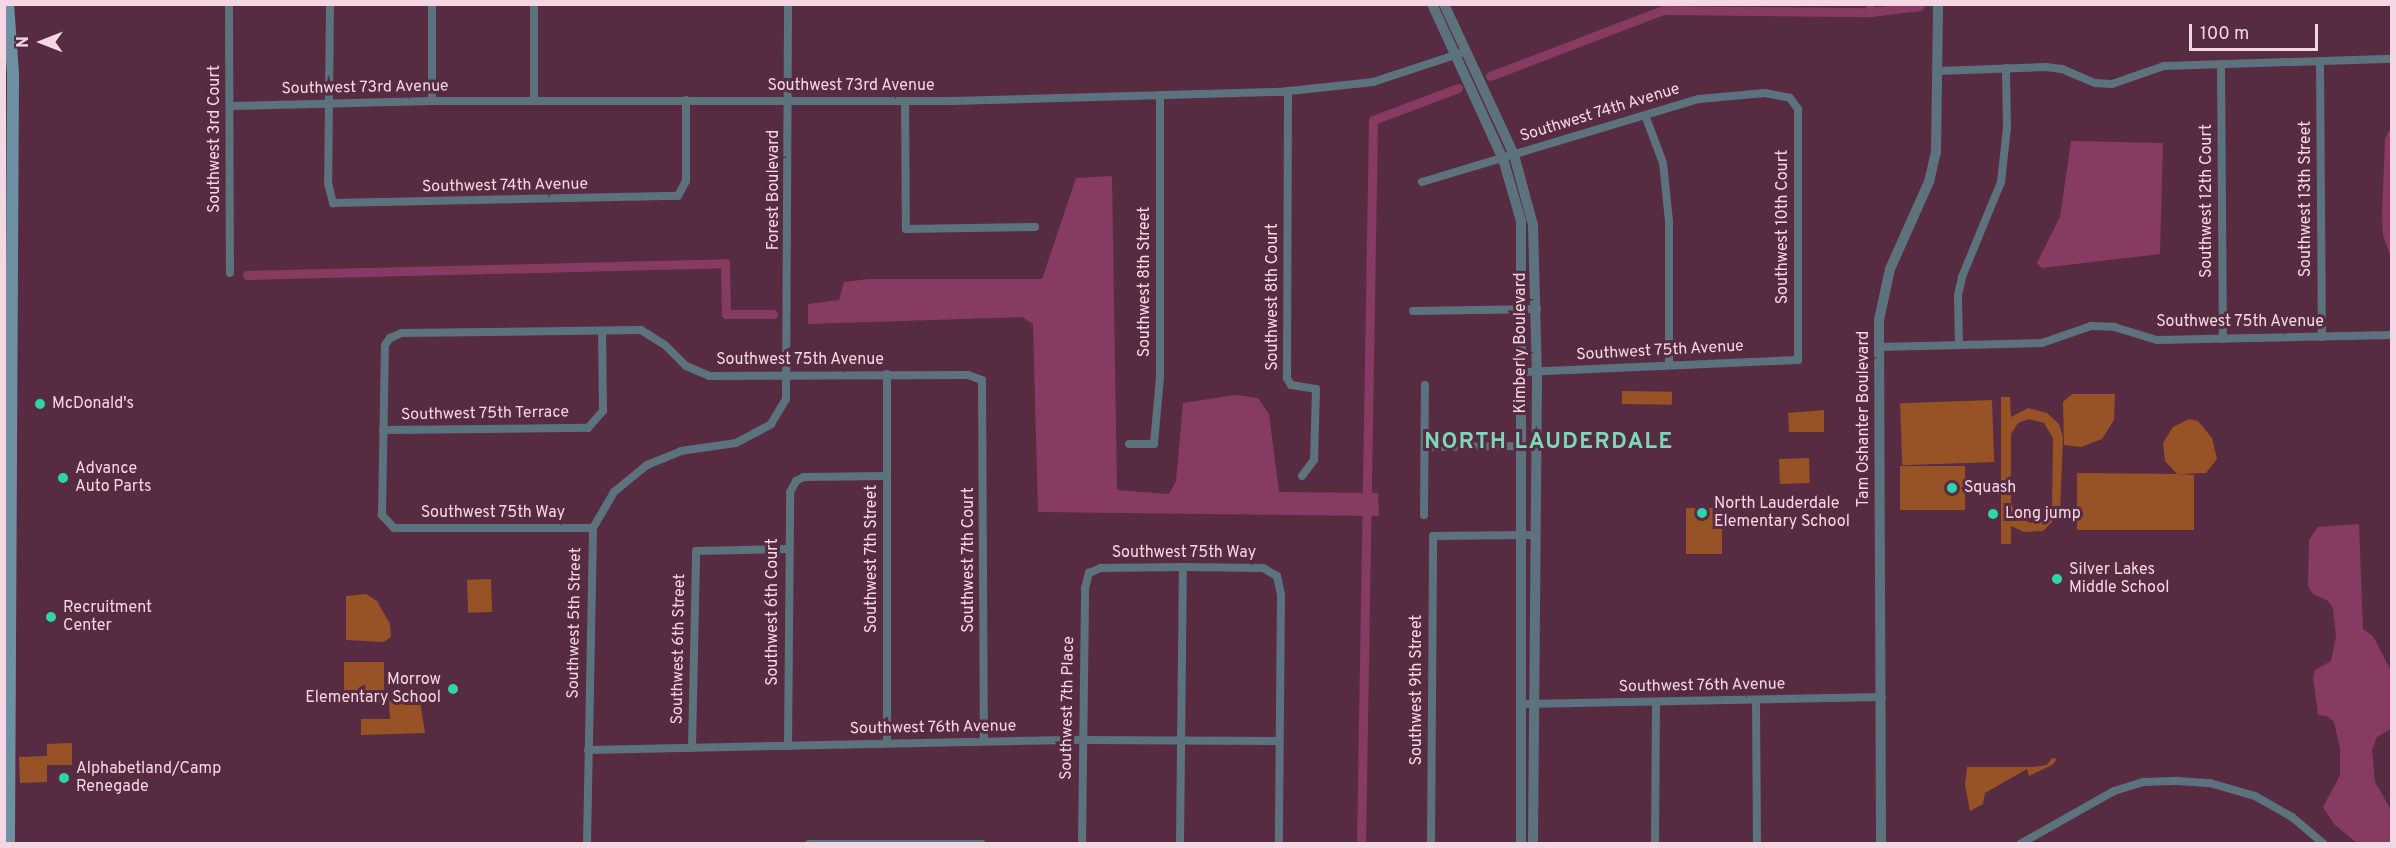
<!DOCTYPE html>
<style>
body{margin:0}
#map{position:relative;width:2396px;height:848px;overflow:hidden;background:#572b41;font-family:Overpass,sans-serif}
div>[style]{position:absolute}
.green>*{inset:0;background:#975225;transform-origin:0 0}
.water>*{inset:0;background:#883b62}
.canal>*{height:9px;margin:-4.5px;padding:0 4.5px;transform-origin:4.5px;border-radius:4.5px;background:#883b62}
.minor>*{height:8px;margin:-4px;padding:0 4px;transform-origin:4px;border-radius:4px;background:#5c737e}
.tertiary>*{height:10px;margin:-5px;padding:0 5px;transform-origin:5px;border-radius:5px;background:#5c737e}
.secondary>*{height:12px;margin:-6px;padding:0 6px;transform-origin:6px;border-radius:6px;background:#6d91a3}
.dots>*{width:16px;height:16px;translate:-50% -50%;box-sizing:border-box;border:3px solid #572b41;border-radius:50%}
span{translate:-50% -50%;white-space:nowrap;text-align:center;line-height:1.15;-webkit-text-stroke:6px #572b41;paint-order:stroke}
.street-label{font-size:16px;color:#f4d7e3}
.poi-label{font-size:16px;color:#f4d7e3}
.left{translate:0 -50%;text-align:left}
.right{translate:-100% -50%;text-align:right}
.district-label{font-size:22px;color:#7bd9ba;font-weight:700;letter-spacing:1.5px}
.frame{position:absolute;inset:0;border:6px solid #f4d7e3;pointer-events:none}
.north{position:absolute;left:12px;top:12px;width:60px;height:60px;-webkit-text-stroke:4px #572b41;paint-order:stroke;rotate:270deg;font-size:16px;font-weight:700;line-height:24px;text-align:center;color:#f4d7e3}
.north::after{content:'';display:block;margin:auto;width:21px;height:27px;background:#f4d7e3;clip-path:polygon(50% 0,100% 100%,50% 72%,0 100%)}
.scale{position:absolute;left:2189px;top:24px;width:129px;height:27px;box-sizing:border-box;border:3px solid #f4d7e3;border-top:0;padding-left:8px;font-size:18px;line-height:21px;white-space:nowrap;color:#f4d7e3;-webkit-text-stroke:4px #572b41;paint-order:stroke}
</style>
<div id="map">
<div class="green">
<div style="left:1622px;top:391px;width:50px;height:13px;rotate:1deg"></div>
<div style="clip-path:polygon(2072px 394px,2115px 394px,2114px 420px,2102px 439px,2081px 447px,2064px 445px,2063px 402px)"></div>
<div style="clip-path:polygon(evenodd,2001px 397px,2010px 397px,2011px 417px,2028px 408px,2047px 413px,2059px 424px,2063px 437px,2060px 514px,2043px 531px,2024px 532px,2011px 526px,2011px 544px,2001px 544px,2001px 397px,2029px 419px,2044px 423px,2053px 438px,2052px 509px,2044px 519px,2031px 523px,2016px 516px,2011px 503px,2011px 434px,2018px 423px,2029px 419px)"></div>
<div style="left:1992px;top:400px;width:62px;height:92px;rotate:88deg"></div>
<div style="clip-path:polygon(1824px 410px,1824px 432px,1789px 432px,1788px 413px)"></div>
<div style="clip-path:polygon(2189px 419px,2198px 421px,2212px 438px,2217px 459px,2206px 473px,2179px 474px,2194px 475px,2194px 530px,2077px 530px,2077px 473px,2177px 474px,2165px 461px,2163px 443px,2173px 427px)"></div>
<div style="left:1809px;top:458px;width:25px;height:30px;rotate:88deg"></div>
<div style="left:1900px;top:466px;width:65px;height:44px"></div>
<div style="left:1686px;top:508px;width:36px;height:46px"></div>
<div style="left:491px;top:579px;width:33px;height:24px;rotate:88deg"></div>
<div style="clip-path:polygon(366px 594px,377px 601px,390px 624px,391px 637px,384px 642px,346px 640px,346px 596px)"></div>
<div style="left:344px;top:662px;width:40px;height:40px"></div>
<div style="clip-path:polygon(389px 701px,420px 701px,425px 733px,361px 735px,361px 719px,390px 719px)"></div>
<div style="clip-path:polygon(72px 743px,72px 765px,47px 765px,47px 782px,20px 783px,19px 757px,47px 756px,47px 744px)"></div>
<div style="clip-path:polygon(2052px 758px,2057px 759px,2052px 765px,2029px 776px,2027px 769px,1985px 793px,1983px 804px,1970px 811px,1965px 785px,1967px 767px,2032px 767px,2047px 765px)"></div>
</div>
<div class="water">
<div style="clip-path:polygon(2389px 131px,2392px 131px,2391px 257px,2383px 235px,2382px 214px,2385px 139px)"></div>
<div style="clip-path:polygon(2071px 141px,2163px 143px,2160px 254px,2042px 268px,2037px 263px,2060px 217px)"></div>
<div style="clip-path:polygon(1112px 176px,1117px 490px,1169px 494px,1176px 481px,1183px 403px,1235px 395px,1258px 398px,1269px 414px,1279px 492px,1378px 493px,1379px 516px,1038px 512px,1033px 324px,1022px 317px,808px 324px,808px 304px,839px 300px,844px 282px,869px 279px,1042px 279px,1076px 178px)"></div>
<div style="clip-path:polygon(2359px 524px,2363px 629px,2373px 636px,2391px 671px,2391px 729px,2377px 737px,2372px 750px,2375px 782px,2391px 810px,2391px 843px,2357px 843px,2334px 824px,2323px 807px,2340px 775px,2340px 749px,2334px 722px,2327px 716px,2318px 715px,2313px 677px,2315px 670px,2331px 661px,2336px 637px,2333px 608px,2328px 601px,2313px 594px,2308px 586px,2309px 540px,2318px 527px)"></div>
</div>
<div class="canal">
<div style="left:1870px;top:4px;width:8px;rotate:83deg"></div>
<div style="left:1871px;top:12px;width:49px;rotate:-7deg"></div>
<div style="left:1490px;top:76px;width:185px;rotate:-20.9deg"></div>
<div style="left:1663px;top:10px;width:208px;rotate:0.6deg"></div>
<div style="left:247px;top:275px;width:478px;rotate:-1.4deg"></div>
<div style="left:725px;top:263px;width:51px;rotate:88.9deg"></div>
<div style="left:726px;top:314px;width:47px"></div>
<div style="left:1361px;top:844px;width:724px;rotate:-89.05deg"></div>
<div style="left:1373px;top:120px;width:91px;rotate:-20.6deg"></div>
</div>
<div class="minor">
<div style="left:229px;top:4px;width:269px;rotate:89.8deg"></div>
<div style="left:330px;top:4px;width:179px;rotate:90.6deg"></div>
<div style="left:328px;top:183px;width:21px;rotate:76deg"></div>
<div style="left:333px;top:203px;width:345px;rotate:-1.2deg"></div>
<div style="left:678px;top:196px;width:17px;rotate:-62deg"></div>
<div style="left:686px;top:181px;width:81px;rotate:-90deg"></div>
<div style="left:534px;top:4px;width:97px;rotate:90deg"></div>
<div style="left:2320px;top:61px;width:276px;rotate:89.6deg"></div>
<div style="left:2221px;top:64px;width:275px;rotate:89.6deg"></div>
<div style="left:1938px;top:71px;width:108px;rotate:-2.1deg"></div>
<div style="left:2046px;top:67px;width:16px;rotate:7deg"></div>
<div style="left:2062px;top:69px;width:36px;rotate:23deg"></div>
<div style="left:2095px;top:83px;width:17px;rotate:3deg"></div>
<div style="left:2112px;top:84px;width:55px;rotate:-19.1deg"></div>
<div style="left:2164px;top:66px;width:228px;rotate:-1.8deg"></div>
<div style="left:1288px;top:91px;width:287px;rotate:90.2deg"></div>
<div style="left:1287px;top:378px;width:8px;rotate:60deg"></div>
<div style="left:1291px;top:385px;width:25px;rotate:9deg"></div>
<div style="left:1316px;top:389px;width:71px;rotate:91.6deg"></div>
<div style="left:1314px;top:460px;width:20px;rotate:127deg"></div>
<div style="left:432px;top:101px;width:97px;rotate:-90deg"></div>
<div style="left:905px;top:101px;width:128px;rotate:89.6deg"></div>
<div style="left:906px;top:229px;width:129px;rotate:-0.9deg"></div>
<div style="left:231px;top:106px;width:201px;rotate:-1.4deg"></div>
<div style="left:432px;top:101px;width:521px"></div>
<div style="left:953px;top:101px;width:327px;rotate:-1.6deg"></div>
<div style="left:1280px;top:92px;width:94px;rotate:-6.1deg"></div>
<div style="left:1373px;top:82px;width:93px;rotate:-18.2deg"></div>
<div style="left:1645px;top:115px;width:51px;rotate:69.4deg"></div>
<div style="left:1663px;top:163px;width:58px;rotate:84.1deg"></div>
<div style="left:1669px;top:221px;width:143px;rotate:90deg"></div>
<div style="left:1422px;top:182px;width:289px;rotate:-16.7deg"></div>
<div style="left:1699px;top:99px;width:66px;rotate:-5.2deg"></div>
<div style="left:1765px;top:93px;width:25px;rotate:11deg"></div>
<div style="left:1790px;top:98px;width:14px;rotate:54deg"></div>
<div style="left:1798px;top:109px;width:251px;rotate:90deg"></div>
<div style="left:1798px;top:360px;width:275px;rotate:177.5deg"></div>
<div style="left:1413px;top:311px;width:124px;rotate:-0.9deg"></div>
<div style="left:1959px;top:344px;width:49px;rotate:-91.2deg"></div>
<div style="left:1958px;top:295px;width:18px;rotate:-77deg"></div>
<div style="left:1962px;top:277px;width:103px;rotate:-67.7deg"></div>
<div style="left:2001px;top:182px;width:54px;rotate:-83.7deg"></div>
<div style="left:2007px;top:128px;width:60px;rotate:-91deg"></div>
<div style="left:1878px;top:347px;width:164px;rotate:-1.4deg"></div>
<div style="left:2042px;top:343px;width:52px;rotate:-19.1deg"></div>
<div style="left:2091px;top:326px;width:23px;rotate:2deg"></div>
<div style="left:2114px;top:327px;width:45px;rotate:16.8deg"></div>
<div style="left:2157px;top:340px;width:235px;rotate:-1.2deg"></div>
<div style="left:383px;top:430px;width:205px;rotate:-0.6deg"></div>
<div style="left:588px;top:428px;width:23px;rotate:-49deg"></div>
<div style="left:603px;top:411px;width:80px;rotate:-90.7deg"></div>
<div style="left:1129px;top:444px;width:25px"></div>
<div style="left:1154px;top:444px;width:67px;rotate:-84.9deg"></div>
<div style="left:1160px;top:377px;width:282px;rotate:-90deg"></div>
<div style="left:1425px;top:447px;width:98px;rotate:-0.6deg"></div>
<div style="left:1424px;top:515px;width:130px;rotate:-89.6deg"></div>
<div style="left:593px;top:528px;width:199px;rotate:180deg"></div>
<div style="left:394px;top:528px;width:18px;rotate:-133deg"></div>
<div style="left:382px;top:515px;width:170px;rotate:-89deg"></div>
<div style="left:385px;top:345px;width:9px;rotate:-54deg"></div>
<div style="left:390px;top:338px;width:13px;rotate:-23deg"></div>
<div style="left:402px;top:333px;width:239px;rotate:-0.7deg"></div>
<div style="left:641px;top:330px;width:28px;rotate:32deg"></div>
<div style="left:665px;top:345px;width:30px;rotate:45deg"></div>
<div style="left:686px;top:366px;width:25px;rotate:23deg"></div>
<div style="left:709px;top:376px;width:259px;rotate:-0.2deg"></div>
<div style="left:968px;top:375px;width:15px;rotate:20deg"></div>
<div style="left:982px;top:380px;width:361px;rotate:89.7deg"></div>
<div style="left:1756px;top:701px;width:143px;rotate:89.6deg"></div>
<div style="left:1522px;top:704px;width:360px;rotate:-1.1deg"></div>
<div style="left:887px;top:743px;width:369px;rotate:-90deg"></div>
<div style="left:788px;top:746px;width:254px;rotate:-89.5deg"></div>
<div style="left:790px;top:492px;width:13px;rotate:-61deg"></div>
<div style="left:796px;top:481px;width:9px;rotate:-27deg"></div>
<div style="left:804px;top:477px;width:83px;rotate:-0.7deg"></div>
<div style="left:692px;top:748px;width:197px;rotate:-88.8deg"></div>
<div style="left:696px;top:551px;width:92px;rotate:-1.2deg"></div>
<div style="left:588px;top:750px;width:495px;rotate:-1.2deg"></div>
<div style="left:1083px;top:740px;width:196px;rotate:0.3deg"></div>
<div style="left:587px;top:844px;width:316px;rotate:-88.9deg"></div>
<div style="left:593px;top:528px;width:42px;rotate:-59.7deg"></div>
<div style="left:614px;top:492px;width:43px;rotate:-39.3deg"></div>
<div style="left:647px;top:465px;width:37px;rotate:-22deg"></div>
<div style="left:681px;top:451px;width:56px;rotate:-8.3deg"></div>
<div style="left:736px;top:443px;width:40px;rotate:-28deg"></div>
<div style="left:771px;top:424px;width:29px;rotate:-59deg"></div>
<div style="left:786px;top:399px;width:395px;rotate:-89.7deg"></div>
<div style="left:809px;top:844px;width:173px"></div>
<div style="left:1082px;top:844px;width:256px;rotate:-89.3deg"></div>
<div style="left:1085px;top:588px;width:16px;rotate:-75deg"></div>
<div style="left:1089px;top:573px;width:13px;rotate:-23deg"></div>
<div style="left:1101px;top:568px;width:82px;rotate:-0.7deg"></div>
<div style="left:1183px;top:567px;width:80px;rotate:0.7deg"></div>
<div style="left:1263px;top:568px;width:16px;rotate:30deg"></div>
<div style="left:1277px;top:576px;width:19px;rotate:78deg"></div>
<div style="left:1281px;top:595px;width:249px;rotate:90.5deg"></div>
<div style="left:1180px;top:844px;width:277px;rotate:-89.4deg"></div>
<div style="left:1431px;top:844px;width:308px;rotate:-89.6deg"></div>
<div style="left:1433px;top:536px;width:103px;rotate:-0.6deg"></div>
<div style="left:1655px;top:844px;width:142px;rotate:-89.6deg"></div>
<div style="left:2020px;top:844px;width:108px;rotate:-29.4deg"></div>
<div style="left:2114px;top:791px;width:31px;rotate:-17deg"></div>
<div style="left:2144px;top:782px;width:34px;rotate:-2deg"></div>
<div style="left:2178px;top:781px;width:32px;rotate:4deg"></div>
<div style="left:2210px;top:783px;width:47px;rotate:16.1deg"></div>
<div style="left:2255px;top:796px;width:43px;rotate:29.6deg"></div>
<div style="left:2292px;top:817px;width:42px;rotate:40.2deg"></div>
</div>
<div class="tertiary">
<div style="left:1432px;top:4px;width:170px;rotate:65.4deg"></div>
<div style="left:1503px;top:159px;width:65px;rotate:73.8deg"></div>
<div style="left:1521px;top:221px;width:623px;rotate:90deg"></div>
<div style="left:1444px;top:4px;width:166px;rotate:65.1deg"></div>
<div style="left:1514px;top:155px;width:73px;rotate:74.8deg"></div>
<div style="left:1533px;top:225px;width:155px;rotate:88.5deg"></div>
<div style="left:1537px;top:380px;width:464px;rotate:90.5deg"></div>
<div style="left:1881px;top:844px;width:524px;rotate:-90.22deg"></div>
<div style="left:1879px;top:320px;width:52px;rotate:-77.8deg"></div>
<div style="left:1890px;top:269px;width:95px;rotate:-65.9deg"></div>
<div style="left:1929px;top:182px;width:31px;rotate:-77deg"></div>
<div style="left:1936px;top:152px;width:148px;rotate:-89.2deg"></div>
</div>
<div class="secondary">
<div style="left:8px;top:4px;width:70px;rotate:85.9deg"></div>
<div style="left:13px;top:74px;width:770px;rotate:90.3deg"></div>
</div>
<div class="dots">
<div style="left:40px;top:404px;background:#2ed4aa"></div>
<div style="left:63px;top:478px;background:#2ed4aa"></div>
<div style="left:1952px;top:488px;background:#2ed4aa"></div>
<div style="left:1702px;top:513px;background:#2ed4aa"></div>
<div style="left:1993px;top:514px;background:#2ed4aa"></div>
<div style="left:2057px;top:579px;background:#2ed4aa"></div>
<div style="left:51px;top:617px;background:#2ed4aa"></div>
<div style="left:453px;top:689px;background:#2ed4aa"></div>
<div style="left:64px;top:778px;background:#2ed4aa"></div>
</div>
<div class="street-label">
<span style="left:851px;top:86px">Southwest 73rd Avenue</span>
<span style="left:365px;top:88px;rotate:-1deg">Southwest 73rd Avenue</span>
<span style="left:1600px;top:113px;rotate:-17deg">Southwest 74th Avenue</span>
<span style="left:215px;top:139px;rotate:-90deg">Southwest 3rd Court</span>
<span style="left:505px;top:186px;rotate:-1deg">Southwest 74th Avenue</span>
<span style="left:774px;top:190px;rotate:-90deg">Forest Boulevard</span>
<span style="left:2306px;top:199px;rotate:-90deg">Southwest 13th Street</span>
<span style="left:2207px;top:201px;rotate:-90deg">Southwest 12th Court</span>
<span style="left:1783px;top:227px;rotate:-90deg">Southwest 10th Court</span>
<span style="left:1145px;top:282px;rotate:-90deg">Southwest 8th Street</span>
<span style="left:1273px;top:297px;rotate:-90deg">Southwest 8th Court</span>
<span style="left:2240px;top:322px">Southwest 75th Avenue</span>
<span style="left:1521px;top:343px;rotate:-90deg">Kimberly Boulevard</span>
<span style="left:1660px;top:351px;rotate:-3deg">Southwest 75th Avenue</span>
<span style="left:800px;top:360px">Southwest 75th Avenue</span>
<span style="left:485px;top:414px;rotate:-1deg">Southwest 75th Terrace</span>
<span style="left:1864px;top:419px;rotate:-90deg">Tam Oshanter Boulevard</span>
<span style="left:493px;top:513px">Southwest 75th Way</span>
<span style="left:1184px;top:553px">Southwest 75th Way</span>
<span style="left:872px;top:559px;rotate:-90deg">Southwest 7th Street</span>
<span style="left:969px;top:560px;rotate:-90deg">Southwest 7th Court</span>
<span style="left:773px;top:612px;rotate:-90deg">Southwest 6th Court</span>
<span style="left:575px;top:623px;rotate:-89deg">Southwest 5th Street</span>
<span style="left:679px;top:649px;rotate:-89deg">Southwest 6th Street</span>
<span style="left:1702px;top:686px;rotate:-1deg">Southwest 76th Avenue</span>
<span style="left:1417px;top:690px;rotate:-90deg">Southwest 9th Street</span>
<span style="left:1068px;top:708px;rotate:-89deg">Southwest 7th Place</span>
<span style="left:933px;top:728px;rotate:-1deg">Southwest 76th Avenue</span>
</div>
<div class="poi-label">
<span class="left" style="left:52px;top:404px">McDonald's</span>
<span class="left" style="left:75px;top:478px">Advance<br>Auto Parts</span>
<span class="left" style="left:1964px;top:488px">Squash</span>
<span class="left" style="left:1714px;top:513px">North Lauderdale<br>Elementary School</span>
<span class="left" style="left:2005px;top:514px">Long jump</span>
<span class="left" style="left:2069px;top:579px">Silver Lakes<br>Middle School</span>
<span class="left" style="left:63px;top:617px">Recruitment<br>Center</span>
<span class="right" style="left:441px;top:689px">Morrow<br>Elementary School</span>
<span class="left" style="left:76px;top:778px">Alphabetland/Camp<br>Renegade</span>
</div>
<div class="district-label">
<span style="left:1549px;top:443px">NORTH LAUDERDALE</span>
</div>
<div class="frame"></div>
<div class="north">N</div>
<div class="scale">100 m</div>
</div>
